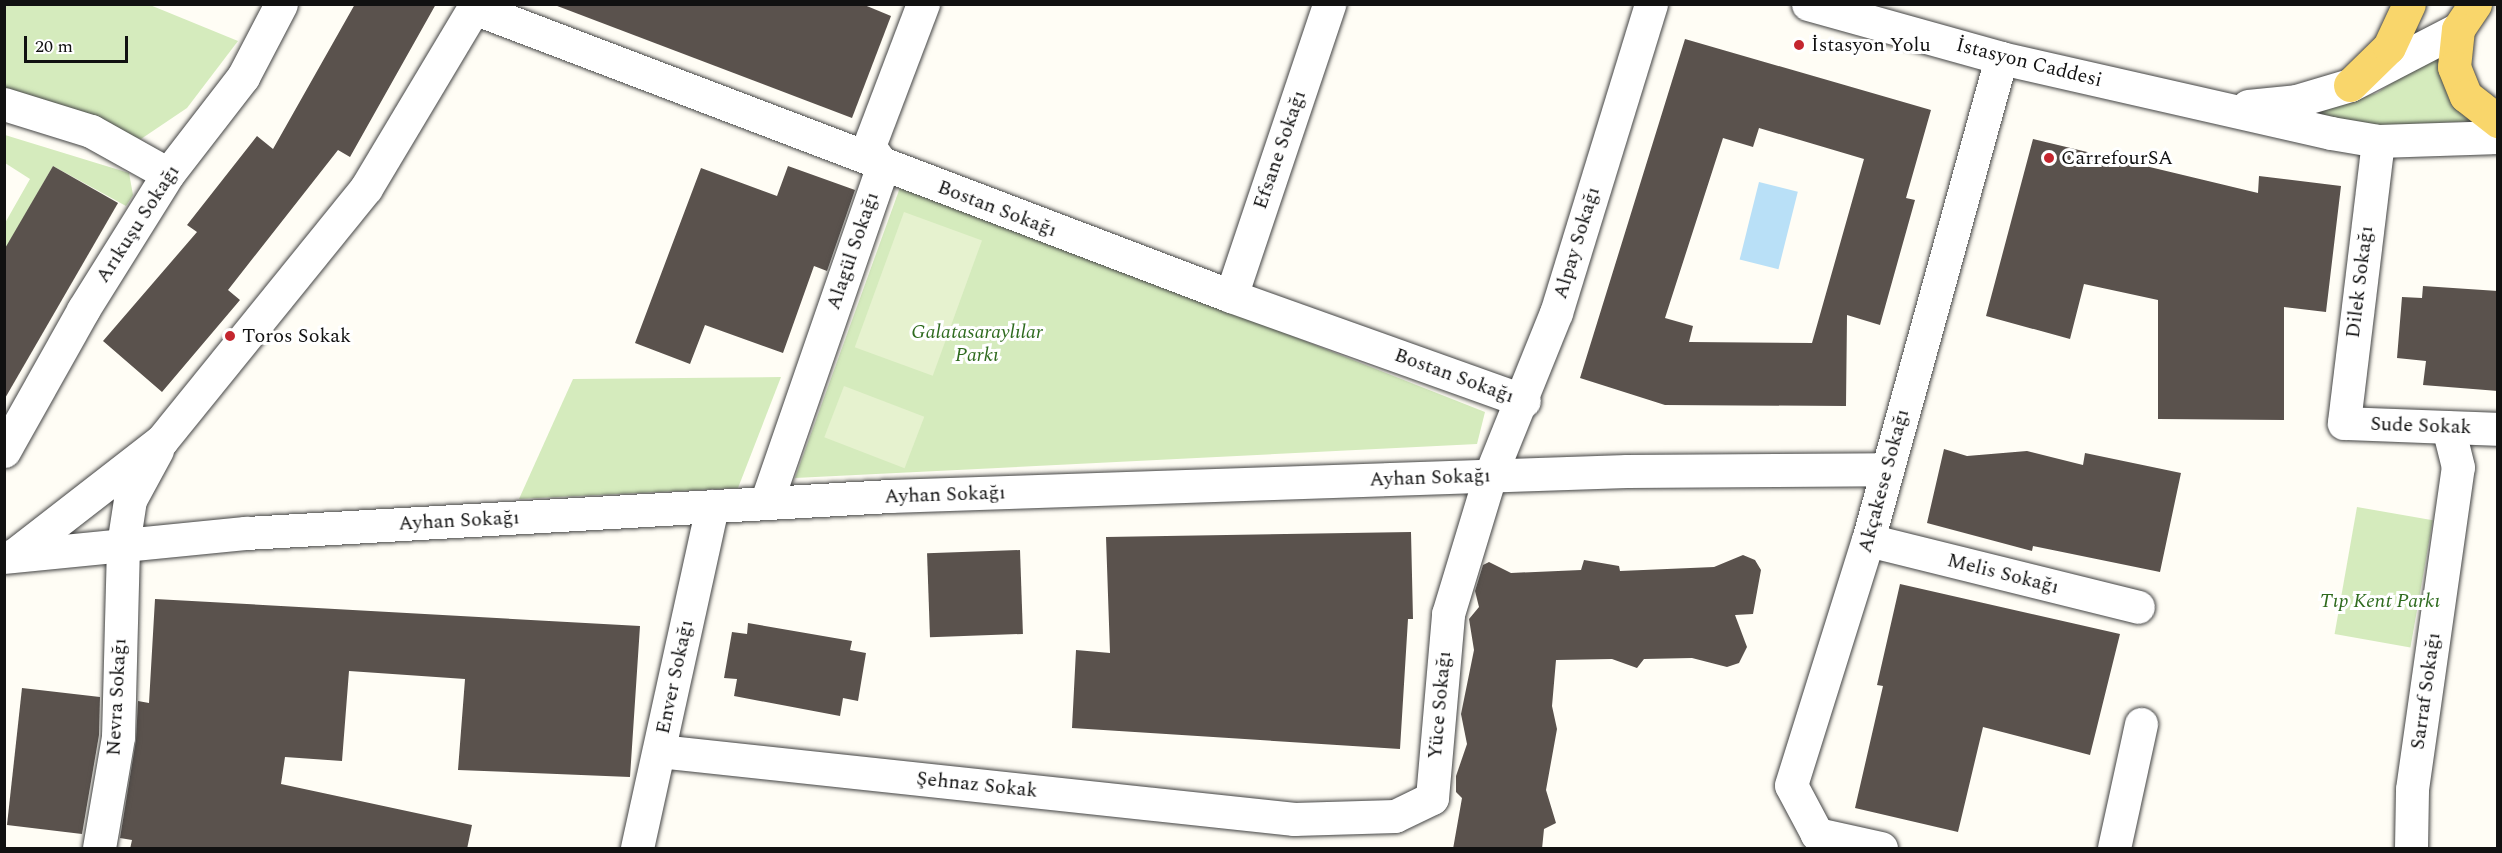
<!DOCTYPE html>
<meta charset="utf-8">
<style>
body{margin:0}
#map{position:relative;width:2502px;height:853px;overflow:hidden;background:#fffdf5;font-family:Spectral,serif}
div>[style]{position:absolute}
.green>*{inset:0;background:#d5ebbd;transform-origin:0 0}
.pitch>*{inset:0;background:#e6f2cf;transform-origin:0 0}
.water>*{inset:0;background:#b9e0f7;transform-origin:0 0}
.building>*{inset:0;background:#5a524d;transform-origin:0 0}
.roads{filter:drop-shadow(0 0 2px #444) drop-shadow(0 0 2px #444)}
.minor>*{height:33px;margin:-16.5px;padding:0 16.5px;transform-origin:16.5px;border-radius:16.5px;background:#fff}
.tertiary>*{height:33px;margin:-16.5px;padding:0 16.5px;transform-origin:16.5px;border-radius:16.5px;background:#fff}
.primary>*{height:33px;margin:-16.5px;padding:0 16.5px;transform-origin:16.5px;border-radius:16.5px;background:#f9d66b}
.dots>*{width:16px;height:16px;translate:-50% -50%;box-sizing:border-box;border:3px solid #fff;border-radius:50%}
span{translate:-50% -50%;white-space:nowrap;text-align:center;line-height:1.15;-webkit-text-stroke:6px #fff;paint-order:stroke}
.poi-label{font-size:20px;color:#111}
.left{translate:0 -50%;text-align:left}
.street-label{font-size:20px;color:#111}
.park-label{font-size:20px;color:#2f6b1f;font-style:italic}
.frame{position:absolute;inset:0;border:6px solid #111;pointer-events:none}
.scale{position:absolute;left:24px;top:36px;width:104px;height:27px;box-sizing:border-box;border:3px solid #111;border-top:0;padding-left:8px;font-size:18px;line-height:21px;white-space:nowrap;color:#111;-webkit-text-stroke:4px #fff;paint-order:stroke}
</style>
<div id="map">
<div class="green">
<div style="clip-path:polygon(4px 5px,150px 5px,238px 41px,187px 108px,141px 139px,5px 97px)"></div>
<div style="clip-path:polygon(2443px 48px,2476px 121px,2368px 126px,2322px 119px,2320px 109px,2377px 93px)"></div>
<div style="clip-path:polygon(5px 135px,129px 173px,133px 195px,126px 206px,53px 166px,5px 250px,5px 223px,30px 179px,5px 163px)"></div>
<div style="clip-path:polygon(902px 182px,1485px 412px,1477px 444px,795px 478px)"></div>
<div style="clip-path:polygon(781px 377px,738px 488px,519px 499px,573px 379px)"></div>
<div style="left:2357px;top:507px;width:77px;height:129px;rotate:10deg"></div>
</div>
<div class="pitch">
<div style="left:904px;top:212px;width:83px;height:144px;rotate:20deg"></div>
<div style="left:844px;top:386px;width:86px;height:55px;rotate:21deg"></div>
</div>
<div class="water">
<div style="left:1759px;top:182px;width:40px;height:80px;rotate:14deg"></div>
</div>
<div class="building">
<div style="clip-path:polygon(355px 4px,436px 4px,350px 157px,338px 150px,228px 290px,240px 300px,162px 392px,103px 341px,197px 232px,187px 225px,257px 136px,273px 149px)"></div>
<div style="clip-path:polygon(552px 4px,862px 4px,891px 16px,852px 118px)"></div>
<div style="clip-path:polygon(evenodd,1685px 39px,1931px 110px,1906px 198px,1915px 200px,1880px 325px,1847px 315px,1846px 406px,1665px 405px,1580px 378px,1685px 39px,1759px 128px,1864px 159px,1812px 343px,1689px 342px,1693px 326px,1665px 318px,1723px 138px,1753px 147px,1759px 128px)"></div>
<div style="clip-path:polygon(2033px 139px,2258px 193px,2259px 176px,2341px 186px,2326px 312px,2284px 307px,2284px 420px,2158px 419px,2158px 300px,2084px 284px,2070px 339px,1986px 316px)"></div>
<div style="clip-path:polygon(53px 166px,118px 203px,4px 400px,4px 250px)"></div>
<div style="clip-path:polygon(788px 166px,855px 190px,827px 271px,814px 266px,783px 353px,705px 325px,690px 364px,635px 343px,701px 168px,777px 196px)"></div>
<div style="clip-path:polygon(2423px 286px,2498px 291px,2498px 391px,2423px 385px,2426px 361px,2397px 358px,2402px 297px,2422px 298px)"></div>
<div style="clip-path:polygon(1944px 449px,1967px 456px,2027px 451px,2083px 465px,2085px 453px,2181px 473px,2160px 572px,2033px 546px,2032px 551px,1927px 523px)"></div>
<div style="clip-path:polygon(1411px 532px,1413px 619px,1408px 619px,1400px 749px,1072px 728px,1076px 650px,1110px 653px,1106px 537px)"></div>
<div style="left:1020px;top:550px;width:84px;height:93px;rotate:88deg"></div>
<div style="clip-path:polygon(1743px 555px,1755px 560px,1761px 570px,1753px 614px,1735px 615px,1747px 647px,1739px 663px,1727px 667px,1692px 658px,1644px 659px,1637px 668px,1612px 659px,1556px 660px,1552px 706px,1557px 729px,1546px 790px,1556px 823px,1544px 829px,1542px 849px,1453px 849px,1462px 798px,1456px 792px,1456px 776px,1467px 744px,1461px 714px,1474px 650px,1469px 619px,1479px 607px,1475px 591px,1483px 565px,1489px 562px,1511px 573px,1581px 570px,1584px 560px,1619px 566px,1620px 571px,1714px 567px)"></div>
<div style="clip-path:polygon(1900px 584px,2120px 634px,2090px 755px,1983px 727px,1958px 832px,1855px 808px,1883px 686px,1877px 685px)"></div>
<div style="clip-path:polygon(155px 599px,640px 626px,630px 777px,458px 770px,465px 679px,349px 671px,342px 761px,285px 757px,281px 784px,472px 825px,467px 849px,130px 849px,132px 840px,120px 838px,136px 740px,138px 701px,149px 703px)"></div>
<div style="clip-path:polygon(748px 623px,852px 641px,850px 650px,866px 653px,858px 701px,843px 698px,840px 716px,734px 696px,737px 679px,724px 678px,732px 632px,747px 634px)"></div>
<div style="clip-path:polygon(22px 688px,100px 697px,99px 735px,82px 834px,7px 825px)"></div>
</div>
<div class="roads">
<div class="minor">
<div style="left:474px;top:8px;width:810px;rotate:20.83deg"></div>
<div style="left:1231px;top:296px;width:311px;rotate:19.7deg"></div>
<div style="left:4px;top:104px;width:91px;rotate:17.2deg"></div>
<div style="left:91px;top:131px;width:88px;rotate:29.2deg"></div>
<div style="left:2378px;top:141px;width:284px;rotate:96.9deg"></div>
<div style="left:2344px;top:423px;width:154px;rotate:2.2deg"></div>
<div style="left:1231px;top:296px;width:308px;rotate:-71.4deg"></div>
<div style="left:4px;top:451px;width:162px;rotate:-60.7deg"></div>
<div style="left:83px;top:310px;width:160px;rotate:-58deg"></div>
<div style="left:168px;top:174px;width:123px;rotate:-52.3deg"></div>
<div style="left:243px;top:77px;width:82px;rotate:-62.5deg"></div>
<div style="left:766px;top:503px;width:357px;rotate:-70.9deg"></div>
<div style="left:883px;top:166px;width:24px;rotate:-125deg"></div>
<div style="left:869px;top:146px;width:152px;rotate:-69.2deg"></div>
<div style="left:1868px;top:540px;width:278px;rotate:13.9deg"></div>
<div style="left:4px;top:557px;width:243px;rotate:-5.7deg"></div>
<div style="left:246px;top:533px;width:645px;rotate:-3.29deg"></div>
<div style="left:890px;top:496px;width:737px;rotate:-1.94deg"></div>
<div style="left:1627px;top:471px;width:260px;rotate:-0.4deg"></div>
<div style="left:659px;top:751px;width:639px;rotate:6.11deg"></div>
<div style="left:1294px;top:819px;width:101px;rotate:-1.7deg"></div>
<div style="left:1395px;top:816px;width:41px;rotate:-25.9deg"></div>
<div style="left:1432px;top:798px;width:185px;rotate:-85deg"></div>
<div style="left:1448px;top:614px;width:144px;rotate:-73.1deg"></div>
<div style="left:1490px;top:476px;width:176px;rotate:-68deg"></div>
<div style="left:1556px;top:313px;width:323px;rotate:-72.9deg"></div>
<div style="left:99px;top:848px;width:113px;rotate:-80.3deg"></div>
<div style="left:118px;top:737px;width:192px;rotate:-88.5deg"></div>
<div style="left:637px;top:848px;width:350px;rotate:-77.6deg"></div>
<div style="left:1881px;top:848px;width:66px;rotate:-167.7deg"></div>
<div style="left:1817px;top:834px;width:55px;rotate:-118deg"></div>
<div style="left:1791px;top:785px;width:257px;rotate:-72.6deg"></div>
<div style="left:1868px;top:540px;width:500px;rotate:-74.57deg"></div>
<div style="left:2114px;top:848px;width:127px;rotate:-77.7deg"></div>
<div style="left:2411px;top:848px;width:59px;rotate:-89deg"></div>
<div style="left:2412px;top:789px;width:325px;rotate:-81.9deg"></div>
<div style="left:2458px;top:467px;width:41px;rotate:-104deg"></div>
</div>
<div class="tertiary">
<div style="left:1808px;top:4px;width:200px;rotate:15.6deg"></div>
<div style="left:2001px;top:58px;width:338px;rotate:12.8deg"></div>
<div style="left:2331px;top:133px;width:48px;rotate:9.7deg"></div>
<div style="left:2378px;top:141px;width:120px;rotate:-1.9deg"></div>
<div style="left:2248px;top:106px;width:48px;rotate:-5.9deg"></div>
<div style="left:2296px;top:101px;width:56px;rotate:-16.5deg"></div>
<div style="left:2350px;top:85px;width:122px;rotate:-27.4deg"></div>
<div style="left:123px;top:545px;width:46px;rotate:-81.2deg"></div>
<div style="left:130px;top:500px;width:57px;rotate:-61.6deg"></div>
<div style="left:14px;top:555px;width:187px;rotate:-37.8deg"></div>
<div style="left:162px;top:440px;width:324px;rotate:-51deg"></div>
<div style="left:366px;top:188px;width:214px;rotate:-59.1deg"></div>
</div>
<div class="primary">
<div style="left:2475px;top:4px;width:30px;rotate:124deg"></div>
<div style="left:2458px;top:29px;width:38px;rotate:96deg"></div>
<div style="left:2454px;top:67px;width:31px;rotate:68deg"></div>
<div style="left:2466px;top:96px;width:41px;rotate:38deg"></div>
<div style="left:2350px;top:85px;width:54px;rotate:-44.3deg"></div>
<div style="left:2389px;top:47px;width:47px;rotate:-65.1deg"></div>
</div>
</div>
<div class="dots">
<div style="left:1799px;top:45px;background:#c4262e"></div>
<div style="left:2049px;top:158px;background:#c4262e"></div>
<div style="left:230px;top:336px;background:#c4262e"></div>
</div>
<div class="poi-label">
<span class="left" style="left:1811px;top:45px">İstasyon Yolu</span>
<span class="left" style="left:2061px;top:158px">CarrefourSA</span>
<span class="left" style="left:242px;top:336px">Toros Sokak</span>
</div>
<div class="street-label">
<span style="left:2029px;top:63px;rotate:14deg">İstasyon Caddesi</span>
<span style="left:1280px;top:150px;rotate:-71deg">Efsane Sokağı</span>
<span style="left:997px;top:209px;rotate:21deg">Bostan Sokağı</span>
<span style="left:138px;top:224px;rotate:-57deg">Arıkuşu Sokağı</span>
<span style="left:1577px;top:243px;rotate:-73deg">Alpay Sokağı</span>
<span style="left:853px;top:251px;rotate:-71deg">Alagül Sokağı</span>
<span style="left:2360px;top:282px;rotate:-83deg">Dilek Sokağı</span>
<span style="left:1454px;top:376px;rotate:20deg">Bostan Sokağı</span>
<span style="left:2421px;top:426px;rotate:2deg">Sude Sokak</span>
<span style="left:1430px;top:478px;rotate:-2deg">Ayhan Sokağı</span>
<span style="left:1884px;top:481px;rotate:-75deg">Akçakese Sokağı</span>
<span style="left:945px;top:495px;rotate:-2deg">Ayhan Sokağı</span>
<span style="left:459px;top:521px;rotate:-3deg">Ayhan Sokağı</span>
<span style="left:2003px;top:574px;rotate:14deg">Melis Sokağı</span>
<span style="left:675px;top:677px;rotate:-78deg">Enver Sokağı</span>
<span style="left:2426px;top:691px;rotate:-82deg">Sarraf Sokağı</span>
<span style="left:117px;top:697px;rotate:-87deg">Nevra Sokağı</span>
<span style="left:1440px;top:705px;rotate:-85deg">Yüce Sokağı</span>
<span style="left:977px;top:785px;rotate:6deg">Şehnaz Sokak</span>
</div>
<div class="park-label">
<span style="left:977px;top:344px">Galatasaraylılar<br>Parkı</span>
<span style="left:2380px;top:601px">Tıp Kent Parkı</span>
</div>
<div class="frame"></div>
<div class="scale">20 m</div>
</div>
